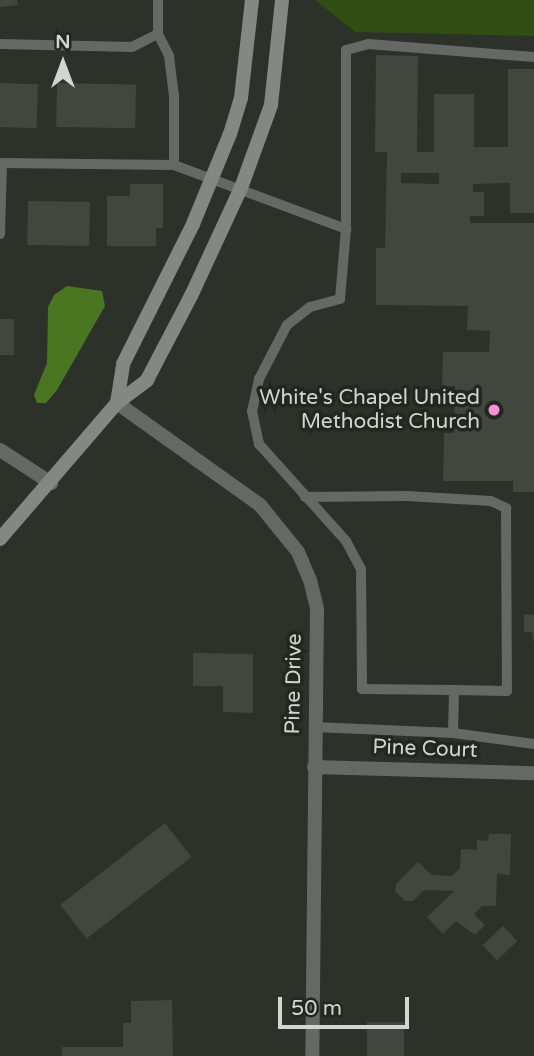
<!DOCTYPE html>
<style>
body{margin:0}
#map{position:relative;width:534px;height:1056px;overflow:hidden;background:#2c3129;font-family:"Varela Round",sans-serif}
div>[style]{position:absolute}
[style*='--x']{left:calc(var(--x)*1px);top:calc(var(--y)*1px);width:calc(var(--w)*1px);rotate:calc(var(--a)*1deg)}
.green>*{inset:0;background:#304d13}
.water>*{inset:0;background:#4a7521}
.building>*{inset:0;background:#41463e;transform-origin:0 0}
.service>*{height:10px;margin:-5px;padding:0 5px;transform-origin:5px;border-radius:5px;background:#666864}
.minor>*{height:14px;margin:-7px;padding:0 7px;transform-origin:7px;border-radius:7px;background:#666864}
.tertiary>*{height:14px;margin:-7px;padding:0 7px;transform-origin:7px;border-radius:7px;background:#666864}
.secondary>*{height:14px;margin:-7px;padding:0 7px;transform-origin:7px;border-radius:7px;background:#848882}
.dots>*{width:19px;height:19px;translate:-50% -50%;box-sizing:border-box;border:4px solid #22271f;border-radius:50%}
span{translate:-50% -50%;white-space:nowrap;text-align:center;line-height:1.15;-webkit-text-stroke:7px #22271f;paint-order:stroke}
.poi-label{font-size:21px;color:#d2d5d0}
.right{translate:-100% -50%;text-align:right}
.street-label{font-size:21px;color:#d2d5d0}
.north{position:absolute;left:28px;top:28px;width:70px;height:70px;-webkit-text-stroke:5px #22271f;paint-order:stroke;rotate:0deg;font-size:19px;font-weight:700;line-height:28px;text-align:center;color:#d2d5d0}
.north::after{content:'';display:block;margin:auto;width:24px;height:32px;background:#d2d5d0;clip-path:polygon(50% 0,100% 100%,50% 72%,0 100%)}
.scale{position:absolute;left:278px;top:997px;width:131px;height:32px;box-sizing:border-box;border:4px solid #d2d5d0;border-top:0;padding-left:9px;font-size:21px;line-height:24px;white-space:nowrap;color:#d2d5d0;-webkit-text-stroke:5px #22271f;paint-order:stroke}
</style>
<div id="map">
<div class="green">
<div style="clip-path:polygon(315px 0,534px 0,534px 36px,355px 32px)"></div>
</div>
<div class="water">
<div style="clip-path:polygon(67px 286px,102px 291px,105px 306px,57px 390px,46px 403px,37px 403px,34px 395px,47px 363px,48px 307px,54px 295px)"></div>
</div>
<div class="building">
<div style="clip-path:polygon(0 0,17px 0,18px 5px,0 7px)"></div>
<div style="clip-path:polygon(evenodd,376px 55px,418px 56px,417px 152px,434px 152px,434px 94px,474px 94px,474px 147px,508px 147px,508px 69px,534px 69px,534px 213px,510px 213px,510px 183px,473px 184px,473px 192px,484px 192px,484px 216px,470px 216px,470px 223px,534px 223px,534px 492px,513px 492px,513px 481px,443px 481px,444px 433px,454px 433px,455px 386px,442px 386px,443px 352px,489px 352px,490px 331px,467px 330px,468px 306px,376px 305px,376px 248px,385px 248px,387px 152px,375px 152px,376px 55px,401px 173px,439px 173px,439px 184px,401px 183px,401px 173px)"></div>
<div style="left:0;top:83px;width:38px;height:44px;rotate:2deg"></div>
<div style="left:57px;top:83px;width:79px;height:44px;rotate:1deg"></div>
<div style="clip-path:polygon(130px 184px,163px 184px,163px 228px,156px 228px,156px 246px,107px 246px,107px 196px,130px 196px)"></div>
<div style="left:28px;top:201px;width:62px;height:44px;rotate:1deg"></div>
<div style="left:0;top:319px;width:14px;height:36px"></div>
<div style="clip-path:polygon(524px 614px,534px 615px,534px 644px,532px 632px,524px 632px)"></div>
<div style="clip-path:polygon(193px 653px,253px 654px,253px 713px,223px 712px,223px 686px,193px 686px)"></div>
<div style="left:165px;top:823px;width:43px;height:133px;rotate:52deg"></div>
<div style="clip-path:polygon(489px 834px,511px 834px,510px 875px,497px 874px,496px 906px,482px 906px,474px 914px,485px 925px,475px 935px,456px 921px,443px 934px,427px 917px,454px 891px,424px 890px,413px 901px,405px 901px,395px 891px,396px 884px,418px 862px,432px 875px,452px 876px,460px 868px,461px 849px,477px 850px,477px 840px,488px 841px)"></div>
<div style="left:503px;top:926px;width:21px;height:28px;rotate:47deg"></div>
<div style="clip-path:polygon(172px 1000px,173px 1056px,62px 1056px,62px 1047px,123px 1047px,123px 1023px,131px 1023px,131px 1001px)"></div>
<div style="left:367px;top:1022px;width:37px;height:34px"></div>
</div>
<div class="service">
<div style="--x:158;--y:0;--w:34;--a:90"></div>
<div style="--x:158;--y:34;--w:25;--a:63"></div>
<div style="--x:169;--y:56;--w:39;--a:83"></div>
<div style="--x:174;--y:95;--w:70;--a:90"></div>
<div style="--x:0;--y:44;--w:132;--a:1.3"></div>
<div style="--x:132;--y:47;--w:29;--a:-27"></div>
<div style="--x:346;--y:229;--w:179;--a:-90"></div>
<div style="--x:346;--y:50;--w:23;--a:-15"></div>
<div style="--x:368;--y:44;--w:167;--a:4.5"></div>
<div style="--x:0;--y:234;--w:71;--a:-88.4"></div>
<div style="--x:2;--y:163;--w:172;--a:0.7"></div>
<div style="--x:174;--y:165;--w:184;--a:20.4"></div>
<div style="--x:346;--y:229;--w:70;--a:94.9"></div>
<div style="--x:340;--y:299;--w:31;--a:165"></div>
<div style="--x:310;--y:307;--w:29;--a:142"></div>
<div style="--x:287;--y:325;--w:61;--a:117.4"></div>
<div style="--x:259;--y:379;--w:33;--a:102"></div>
<div style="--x:252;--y:411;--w:34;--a:78"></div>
<div style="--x:259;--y:444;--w:130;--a:48.1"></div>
<div style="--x:346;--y:541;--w:32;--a:62"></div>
<div style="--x:361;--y:569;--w:120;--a:89.5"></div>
<div style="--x:362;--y:689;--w:92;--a:0.6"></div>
<div style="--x:454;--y:690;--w:43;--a:91.3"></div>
<div style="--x:305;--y:497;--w:102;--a:-0.6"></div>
<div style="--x:407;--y:496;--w:84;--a:3.4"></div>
<div style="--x:491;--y:501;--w:17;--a:25"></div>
<div style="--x:506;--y:508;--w:183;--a:89.7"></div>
<div style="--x:507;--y:691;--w:53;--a:-178.9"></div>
<div style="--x:315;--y:727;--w:138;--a:2.5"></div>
<div style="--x:453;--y:733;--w:82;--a:7.7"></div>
</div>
<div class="minor">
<div style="--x:0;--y:450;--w:61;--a:32.9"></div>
<div style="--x:314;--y:767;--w:220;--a:1.6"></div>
</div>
<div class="tertiary">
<div style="--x:117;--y:403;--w:176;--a:35.5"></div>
<div style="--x:260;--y:505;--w:60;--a:51"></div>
<div style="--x:298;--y:552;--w:30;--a:67"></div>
<div style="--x:310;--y:580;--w:30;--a:76"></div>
<div style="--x:317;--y:609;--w:447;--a:90.6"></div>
</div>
<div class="secondary">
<div style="--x:117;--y:403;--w:39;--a:-81"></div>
<div style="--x:123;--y:364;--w:157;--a:-63.4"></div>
<div style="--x:193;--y:224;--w:97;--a:-67.7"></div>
<div style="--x:230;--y:134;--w:38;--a:-73"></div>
<div style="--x:241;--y:98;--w:99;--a:-83.6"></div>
<div style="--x:0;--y:539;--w:179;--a:-49.3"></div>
<div style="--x:117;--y:403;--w:38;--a:-37"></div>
<div style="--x:147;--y:380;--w:95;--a:-62.4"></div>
<div style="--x:191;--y:296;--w:119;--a:-65.2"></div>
<div style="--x:241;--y:188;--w:88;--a:-70.1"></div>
<div style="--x:271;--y:105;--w:106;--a:-84"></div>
</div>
<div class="dots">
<div style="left:494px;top:410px;background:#f690d0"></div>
</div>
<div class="poi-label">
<span class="right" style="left:480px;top:410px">White's Chapel United<br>Methodist Church</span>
</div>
<div class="street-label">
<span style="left:294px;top:684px;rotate:-89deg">Pine Drive</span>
<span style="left:425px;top:749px;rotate:2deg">Pine Court</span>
</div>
<div class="north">N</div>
<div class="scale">50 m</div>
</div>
